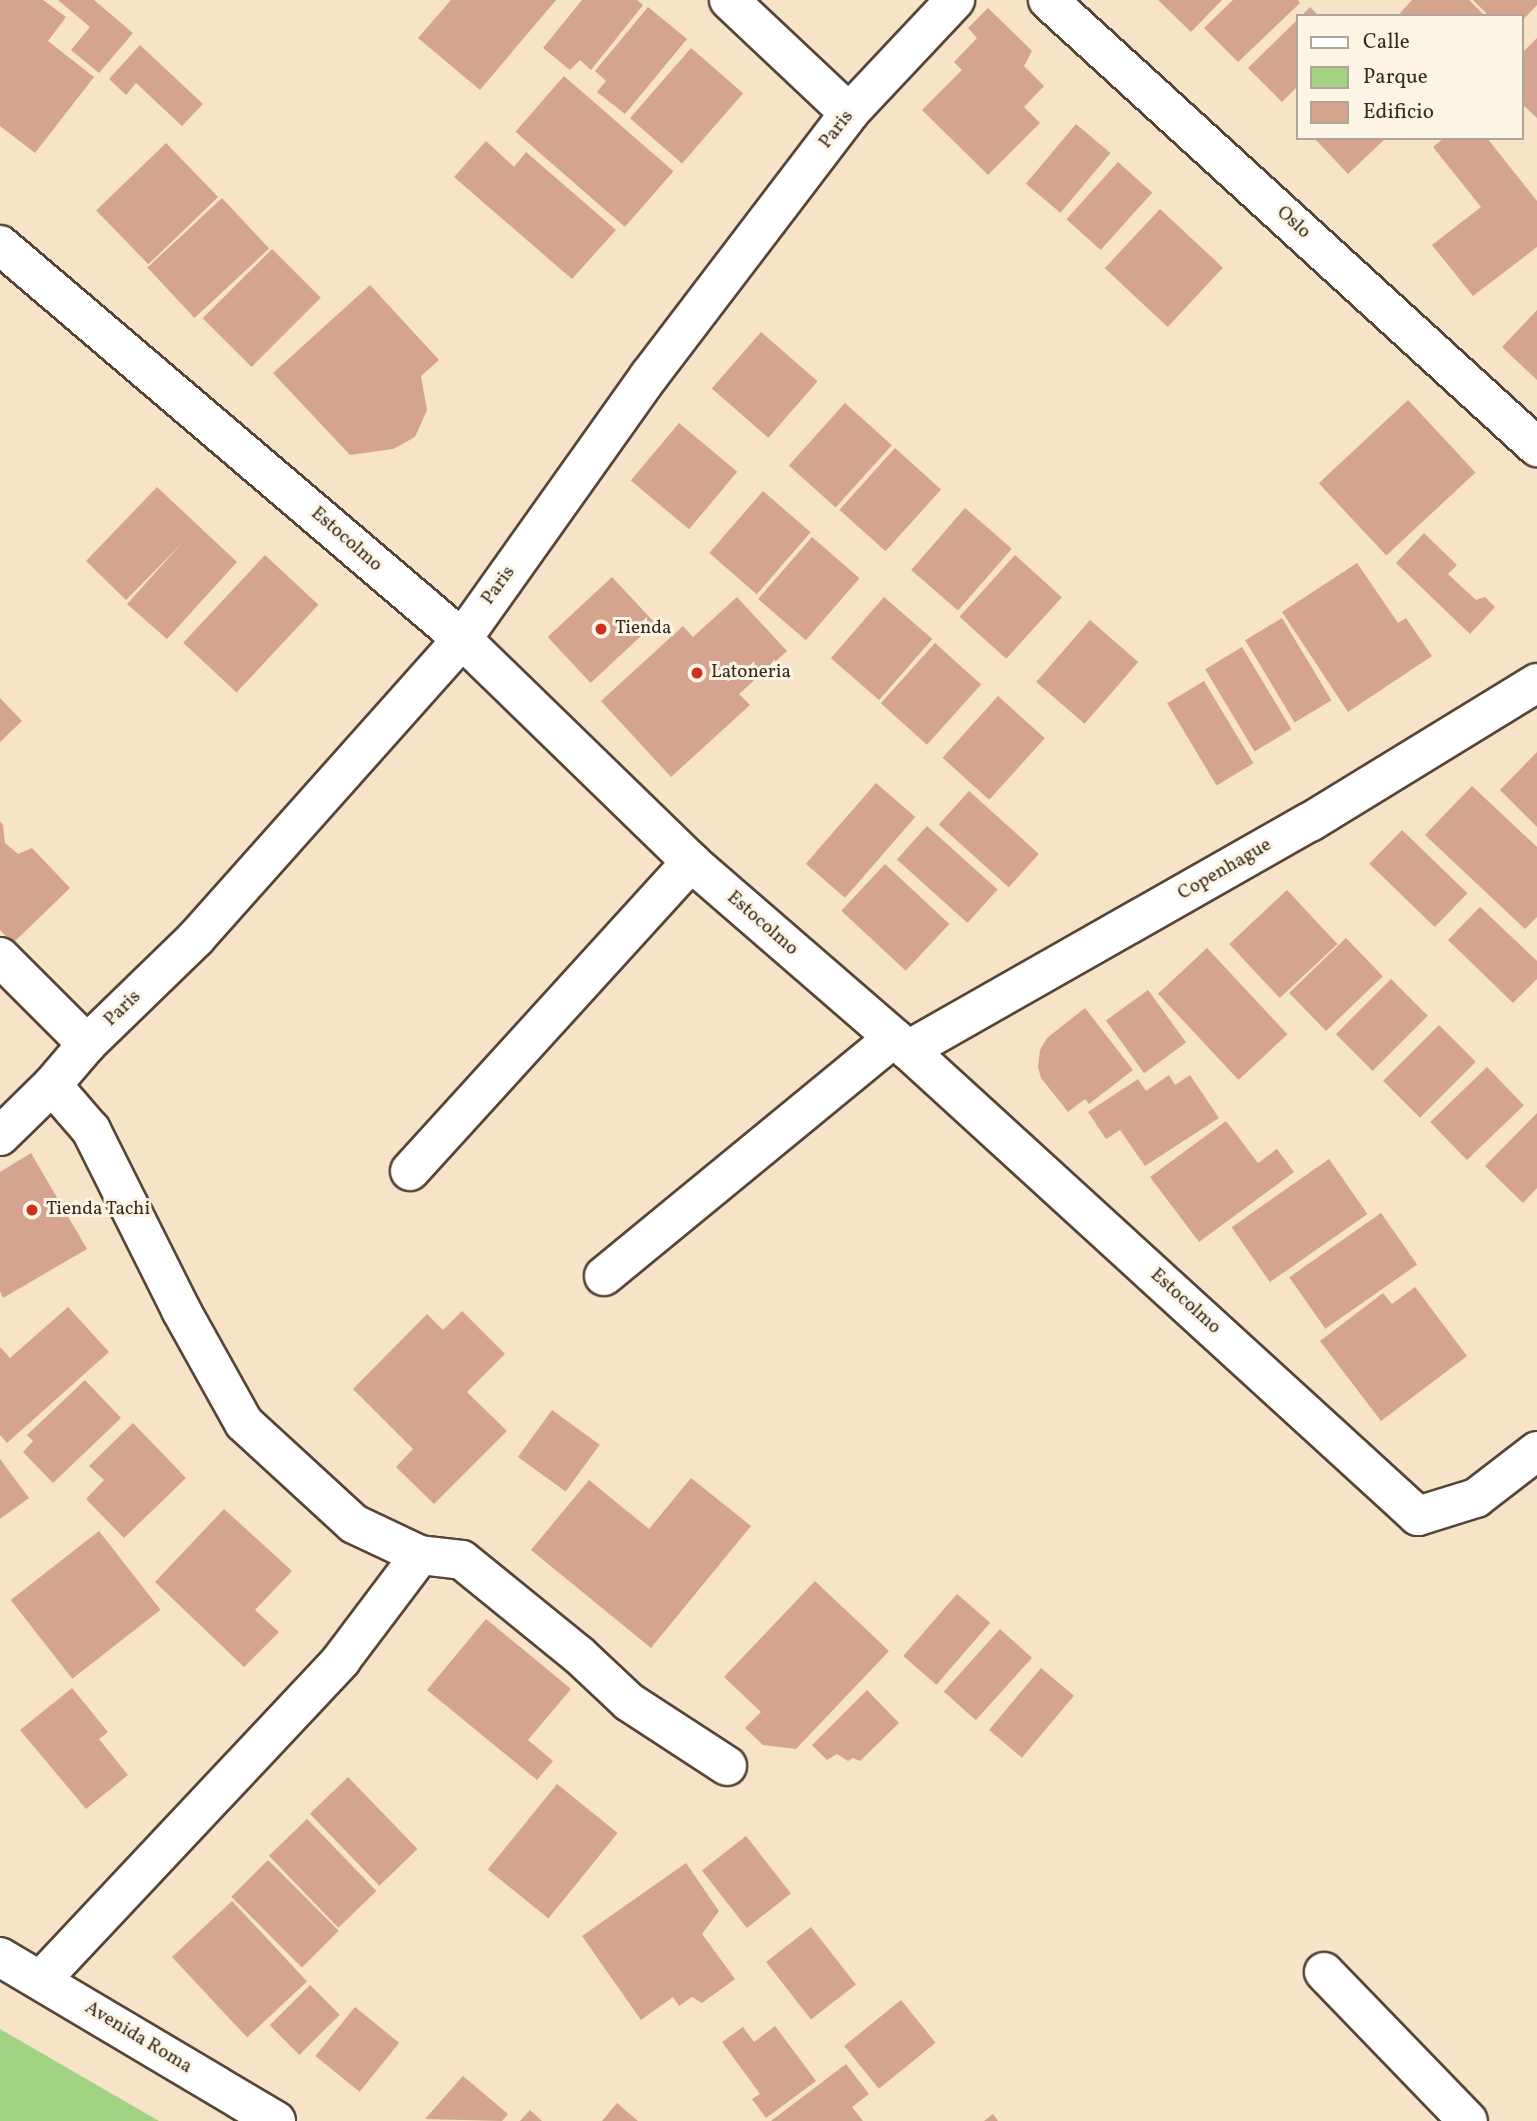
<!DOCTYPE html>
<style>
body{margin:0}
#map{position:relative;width:1537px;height:2121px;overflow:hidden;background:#f6e3c8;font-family:Vollkorn,serif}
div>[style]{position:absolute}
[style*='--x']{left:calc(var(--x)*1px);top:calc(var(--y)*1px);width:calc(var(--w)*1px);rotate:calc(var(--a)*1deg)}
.green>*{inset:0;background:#a2d382}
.building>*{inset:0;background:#d5a48f;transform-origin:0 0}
.roads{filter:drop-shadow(2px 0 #574638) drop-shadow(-2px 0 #574638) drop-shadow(0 2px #574638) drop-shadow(0 -2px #574638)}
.minor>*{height:38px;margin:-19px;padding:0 19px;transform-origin:19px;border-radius:19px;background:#fff}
.dots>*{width:19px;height:19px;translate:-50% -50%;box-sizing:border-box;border:4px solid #fcf5e5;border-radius:50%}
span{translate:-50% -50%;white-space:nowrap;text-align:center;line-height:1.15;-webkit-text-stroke:6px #fcf5e5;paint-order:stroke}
.street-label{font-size:19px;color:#3b2a1e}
.poi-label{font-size:19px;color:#3b2a1e}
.left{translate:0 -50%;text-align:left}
.legend{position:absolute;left:1296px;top:14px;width:228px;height:126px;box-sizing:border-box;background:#fcf5e5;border:2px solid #afa495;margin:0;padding:9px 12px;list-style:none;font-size:21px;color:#3b2a1e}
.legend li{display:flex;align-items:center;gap:14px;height:35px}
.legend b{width:35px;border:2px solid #afa495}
</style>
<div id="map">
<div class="green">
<div style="clip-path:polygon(0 2029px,159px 2121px,0 2121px)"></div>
</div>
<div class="building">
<div style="clip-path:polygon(0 0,43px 0,66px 17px,48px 41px,94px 77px,35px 153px,0 126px)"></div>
<div style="clip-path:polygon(58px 0,94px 0,133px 33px,99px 73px,71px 50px,90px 27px)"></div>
<div style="clip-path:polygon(451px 0,556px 0,480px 90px,418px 38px)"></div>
<div style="clip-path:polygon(582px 0,637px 0,643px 5px,591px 70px,580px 60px,570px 70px,543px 48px)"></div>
<div style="clip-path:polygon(1158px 0,1222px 0,1191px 32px)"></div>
<div style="clip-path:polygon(1233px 0,1298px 0,1300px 3px,1238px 62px,1204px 28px)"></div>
<div style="clip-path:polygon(1412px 0,1469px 0,1485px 16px,1403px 16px,1400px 13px)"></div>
<div style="clip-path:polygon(1473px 0,1537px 0,1537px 5px,1521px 22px,1521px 16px,1489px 16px)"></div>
<div style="clip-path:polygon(648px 7px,687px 39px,625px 114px,597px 92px,606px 81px,595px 71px)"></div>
<div style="clip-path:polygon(1310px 7px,1319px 16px,1301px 16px)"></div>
<div style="clip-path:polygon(988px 8px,1032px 51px,1024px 66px,1044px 86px,1024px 107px,1040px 123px,988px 175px,922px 110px,962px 70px,954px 62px,977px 38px,968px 28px)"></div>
<div style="clip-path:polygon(1297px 20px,1297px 87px,1282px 102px,1248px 68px)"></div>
<div style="clip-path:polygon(1537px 38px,1537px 118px,1521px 103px,1521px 54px)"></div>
<div style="clip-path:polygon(140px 45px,203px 104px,182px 126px,136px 83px,126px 95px,109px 79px)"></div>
<div style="left:691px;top:48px;width:69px;height:93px;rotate:41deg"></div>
<div style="left:564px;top:76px;width:145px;height:74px;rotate:41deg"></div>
<div style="left:1076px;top:124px;width:45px;height:78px;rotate:40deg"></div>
<div style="clip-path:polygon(1314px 138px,1386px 138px,1348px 174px)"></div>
<div style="clip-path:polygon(1444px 138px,1487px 138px,1537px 201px,1537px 247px,1473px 296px,1432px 245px,1481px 207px,1433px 147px)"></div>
<div style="clip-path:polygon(486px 141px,514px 167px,526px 152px,616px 230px,572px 279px,454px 177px)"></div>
<div style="left:166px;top:143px;width:75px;height:97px;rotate:46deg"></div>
<div style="left:1118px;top:162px;width:46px;height:77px;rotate:42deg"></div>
<div style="left:222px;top:198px;width:69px;height:102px;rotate:47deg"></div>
<div style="left:1160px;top:209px;width:86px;height:81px;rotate:43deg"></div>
<div style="left:272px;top:249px;width:69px;height:98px;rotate:45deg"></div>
<div style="clip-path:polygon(370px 285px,439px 360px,421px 376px,427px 410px,415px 437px,393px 449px,350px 455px,273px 373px)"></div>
<div style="clip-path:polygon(1537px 310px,1537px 380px,1502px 347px)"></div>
<div style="left:761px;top:332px;width:75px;height:75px;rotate:41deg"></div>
<div style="left:1408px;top:400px;width:99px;height:122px;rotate:47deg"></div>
<div style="left:845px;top:403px;width:63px;height:84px;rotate:42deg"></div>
<div style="left:679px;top:423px;width:76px;height:75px;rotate:40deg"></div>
<div style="left:895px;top:448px;width:62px;height:83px;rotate:42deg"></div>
<div style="clip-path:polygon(157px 487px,237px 562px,167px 639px,127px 604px,183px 542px,126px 600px,86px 561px)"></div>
<div style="left:763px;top:491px;width:63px;height:82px;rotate:41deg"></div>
<div style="left:965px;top:508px;width:62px;height:82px;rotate:41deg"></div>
<div style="clip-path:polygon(1424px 533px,1457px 565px,1448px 574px,1476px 600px,1485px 597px,1495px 607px,1470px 634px,1396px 563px)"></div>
<div style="left:812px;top:537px;width:63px;height:82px;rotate:41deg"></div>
<div style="left:265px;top:555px;width:73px;height:120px;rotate:43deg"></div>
<div style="left:1015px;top:555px;width:63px;height:83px;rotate:42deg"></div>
<div style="clip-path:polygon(1357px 563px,1398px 623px,1406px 618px,1432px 656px,1348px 712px,1282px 612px)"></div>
<div style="left:612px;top:577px;width:63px;height:88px;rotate:47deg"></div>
<div style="clip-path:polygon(737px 597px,787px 651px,739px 694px,750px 705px,671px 777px,601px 701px,683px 626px,693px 637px)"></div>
<div style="left:884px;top:597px;width:64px;height:81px;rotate:41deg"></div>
<div style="left:1282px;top:618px;width:96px;height:43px;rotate:59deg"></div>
<div style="left:1090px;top:620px;width:64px;height:82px;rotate:41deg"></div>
<div style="left:935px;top:643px;width:62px;height:81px;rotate:42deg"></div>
<div style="left:1242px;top:647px;width:96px;height:43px;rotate:59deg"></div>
<div style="left:1204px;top:681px;width:96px;height:43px;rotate:59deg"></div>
<div style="left:998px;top:696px;width:63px;height:83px;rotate:42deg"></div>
<div style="clip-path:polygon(0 698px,22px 721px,0 742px)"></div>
<div style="clip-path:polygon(1537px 752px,1537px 827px,1500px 790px)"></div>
<div style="left:876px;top:783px;width:52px;height:107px;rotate:41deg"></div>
<div style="clip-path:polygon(1472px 786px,1537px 847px,1537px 917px,1525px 929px,1425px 835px)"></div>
<div style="left:969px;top:791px;width:94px;height:45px;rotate:42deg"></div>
<div style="clip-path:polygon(0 821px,3px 825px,5px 843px,18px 854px,32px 848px,70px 888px,13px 943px,0 930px)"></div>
<div style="left:927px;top:826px;width:95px;height:45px;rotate:42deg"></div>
<div style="left:1402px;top:830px;width:91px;height:47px;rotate:44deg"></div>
<div style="left:885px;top:864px;width:88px;height:64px;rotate:43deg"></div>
<div style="left:1287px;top:890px;width:74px;height:79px;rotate:47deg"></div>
<div style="clip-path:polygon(1480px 907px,1537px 961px,1537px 979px,1513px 1003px,1448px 940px)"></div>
<div style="left:1346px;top:938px;width:53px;height:79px;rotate:46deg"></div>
<div style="left:1207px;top:948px;width:118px;height:67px;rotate:47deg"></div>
<div style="left:1391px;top:979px;width:52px;height:78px;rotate:45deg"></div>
<div style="left:1148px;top:990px;width:65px;height:52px;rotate:54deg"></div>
<div style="clip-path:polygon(1085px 1008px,1133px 1070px,1089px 1104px,1085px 1099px,1068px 1112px,1041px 1078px,1038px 1067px,1040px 1050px,1047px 1038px)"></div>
<div style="left:1439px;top:1025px;width:52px;height:79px;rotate:45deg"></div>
<div style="left:1487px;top:1067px;width:53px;height:79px;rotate:46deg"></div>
<div style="clip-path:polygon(1169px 1075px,1175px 1085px,1190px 1075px,1219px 1118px,1145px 1166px,1120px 1130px,1106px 1139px,1088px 1112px,1138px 1079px,1146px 1091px)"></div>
<div style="clip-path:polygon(1537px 1113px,1537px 1188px,1523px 1203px,1485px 1166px)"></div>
<div style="clip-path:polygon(1226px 1121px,1258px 1163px,1277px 1149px,1294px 1172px,1199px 1242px,1150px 1177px)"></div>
<div style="clip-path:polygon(31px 1153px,87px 1249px,3px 1298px,0 1291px,0 1172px)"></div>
<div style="left:1329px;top:1159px;width:67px;height:119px;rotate:55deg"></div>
<div style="left:1381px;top:1213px;width:63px;height:112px;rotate:55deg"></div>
<div style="clip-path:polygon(1415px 1287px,1467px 1356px,1381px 1421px,1320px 1341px,1383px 1293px,1392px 1304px)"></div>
<div style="clip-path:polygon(68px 1307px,109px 1352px,7px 1443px,0 1435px,0 1347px,10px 1358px)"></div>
<div style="clip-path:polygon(462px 1311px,505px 1354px,467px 1392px,507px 1431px,434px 1504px,396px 1467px,413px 1449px,353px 1389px,427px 1314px,443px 1330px)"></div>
<div style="clip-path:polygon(85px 1380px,121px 1418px,53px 1483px,23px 1452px,33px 1441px,27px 1435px)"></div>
<div style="left:552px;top:1410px;width:59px;height:58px;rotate:36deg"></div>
<div style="clip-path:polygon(133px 1423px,186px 1478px,124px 1538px,86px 1499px,104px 1480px,89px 1466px)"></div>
<div style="clip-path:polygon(0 1459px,29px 1498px,0 1519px)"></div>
<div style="clip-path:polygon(691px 1478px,751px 1526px,651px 1648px,531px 1550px,589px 1480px,649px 1529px)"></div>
<div style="clip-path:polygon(224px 1509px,292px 1571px,255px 1610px,279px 1632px,244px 1667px,155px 1582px)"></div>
<div style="left:99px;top:1531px;width:100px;height:112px;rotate:52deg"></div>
<div style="clip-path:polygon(815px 1581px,889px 1651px,796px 1749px,763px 1745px,745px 1728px,761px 1712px,724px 1677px)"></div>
<div style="left:957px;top:1594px;width:44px;height:82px;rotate:41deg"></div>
<div style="clip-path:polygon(486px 1619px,571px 1689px,528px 1740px,553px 1761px,537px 1780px,427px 1690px)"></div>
<div style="left:1000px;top:1629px;width:43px;height:84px;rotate:42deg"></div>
<div style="left:1041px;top:1668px;width:43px;height:81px;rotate:40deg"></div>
<div style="clip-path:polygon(72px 1688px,108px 1732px,99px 1739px,128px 1775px,86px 1809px,20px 1730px)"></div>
<div style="clip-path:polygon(867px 1690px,899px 1723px,860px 1761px,853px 1758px,848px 1761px,837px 1754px,827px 1760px,812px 1745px)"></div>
<div style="left:348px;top:1777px;width:100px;height:53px;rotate:46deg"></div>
<div style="left:557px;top:1784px;width:78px;height:110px;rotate:39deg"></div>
<div style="left:307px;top:1819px;width:100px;height:53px;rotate:46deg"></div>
<div style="left:746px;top:1836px;width:73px;height:56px;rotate:52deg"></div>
<div style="left:268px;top:1860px;width:100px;height:52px;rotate:45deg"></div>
<div style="clip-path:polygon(686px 1863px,719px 1911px,702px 1934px,735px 1979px,702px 2003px,692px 1997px,679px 2006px,673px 1997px,641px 2020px,582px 1936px)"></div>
<div style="left:232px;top:1901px;width:110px;height:82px;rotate:47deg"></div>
<div style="left:811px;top:1927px;width:73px;height:57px;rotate:52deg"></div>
<div style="left:310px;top:1985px;width:42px;height:57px;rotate:45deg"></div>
<div style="left:901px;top:2000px;width:55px;height:73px;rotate:51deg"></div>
<div style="left:355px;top:2007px;width:57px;height:63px;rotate:39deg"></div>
<div style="clip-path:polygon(775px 2026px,816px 2081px,766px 2118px,752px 2099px,760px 2094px,722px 2042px,743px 2027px,754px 2042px)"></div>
<div style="clip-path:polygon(846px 2064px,869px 2094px,852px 2107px,863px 2121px,771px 2121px)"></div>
<div style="clip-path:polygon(463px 2076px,508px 2114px,502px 2121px,425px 2119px)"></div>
<div style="clip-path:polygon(617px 2103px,638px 2121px,602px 2121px)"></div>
<div style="clip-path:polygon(530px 2110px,542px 2121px,520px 2121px)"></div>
<div style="clip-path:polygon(993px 2114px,998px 2121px,984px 2121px)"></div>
</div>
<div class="roads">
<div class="minor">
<div style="--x:729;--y:0;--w:165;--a:43.3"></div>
<div style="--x:1048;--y:0;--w:663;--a:42.43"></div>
<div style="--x:0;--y:245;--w:607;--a:40.46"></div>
<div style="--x:462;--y:639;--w:320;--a:44.2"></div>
<div style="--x:691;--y:862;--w:287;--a:40.9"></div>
<div style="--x:908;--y:1050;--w:691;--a:42.42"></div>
<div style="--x:1418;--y:1516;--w:61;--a:-17.2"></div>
<div style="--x:1476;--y:1498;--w:77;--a:-37.6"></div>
<div style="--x:0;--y:957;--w:123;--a:45"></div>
<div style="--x:908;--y:1050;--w:462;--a:-29.6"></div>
<div style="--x:1310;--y:822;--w:266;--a:-31.5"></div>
<div style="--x:52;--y:1085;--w:60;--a:49.1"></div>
<div style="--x:91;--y:1130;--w:201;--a:63.4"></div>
<div style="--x:181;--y:1310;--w:129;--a:60.9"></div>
<div style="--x:244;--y:1423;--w:149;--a:42.6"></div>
<div style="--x:354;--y:1524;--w:73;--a:25.2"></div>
<div style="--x:420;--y:1555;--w:42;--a:6.8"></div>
<div style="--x:462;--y:1560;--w:151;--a:39.1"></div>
<div style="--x:579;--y:1655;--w:69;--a:43.2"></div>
<div style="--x:629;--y:1702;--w:117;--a:33.1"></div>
<div style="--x:0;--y:1136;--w:73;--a:-44.4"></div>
<div style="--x:52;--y:1085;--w:54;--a:-49.5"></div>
<div style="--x:87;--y:1044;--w:152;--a:-44.2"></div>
<div style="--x:196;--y:938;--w:400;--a:-48.3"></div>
<div style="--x:462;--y:639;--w:323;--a:-54.6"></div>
<div style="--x:649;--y:376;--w:330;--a:-52.7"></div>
<div style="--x:849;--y:113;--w:155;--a:-46.8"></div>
<div style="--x:410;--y:1171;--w:418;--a:-47.7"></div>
<div style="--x:604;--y:1276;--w:375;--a:-39.4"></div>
<div style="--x:0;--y:1957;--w:321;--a:30.7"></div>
<div style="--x:1324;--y:1972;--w:207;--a:46"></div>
<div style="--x:41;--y:1980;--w:439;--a:-46.8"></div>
<div style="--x:341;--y:1660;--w:131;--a:-53"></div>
</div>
</div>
<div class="dots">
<div style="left:601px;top:629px;background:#c8321e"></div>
<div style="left:697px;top:673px;background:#c8321e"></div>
<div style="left:32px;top:1210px;background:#c8321e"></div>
</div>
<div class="street-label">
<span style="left:837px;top:130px;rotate:-52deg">Paris</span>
<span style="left:1293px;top:223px;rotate:42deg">Oslo</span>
<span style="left:346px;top:540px;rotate:41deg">Estocolmo</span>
<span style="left:499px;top:586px;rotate:-54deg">Paris</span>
<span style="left:1225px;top:870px;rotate:-30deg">Copenhague</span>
<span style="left:762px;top:924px;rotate:41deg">Estocolmo</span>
<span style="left:123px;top:1009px;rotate:-44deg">Paris</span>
<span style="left:1185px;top:1302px;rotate:42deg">Estocolmo</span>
<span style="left:138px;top:2038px;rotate:31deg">Avenida Roma</span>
</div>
<div class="poi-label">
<span class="left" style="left:615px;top:629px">Tienda</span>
<span class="left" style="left:711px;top:673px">Latoneria</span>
<span class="left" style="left:46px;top:1210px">Tienda Tachi</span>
</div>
<ul class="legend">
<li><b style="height:9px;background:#fff"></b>Calle</li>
<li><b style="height:19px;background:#a2d382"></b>Parque</li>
<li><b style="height:19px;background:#d5a48f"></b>Edificio</li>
</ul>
</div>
